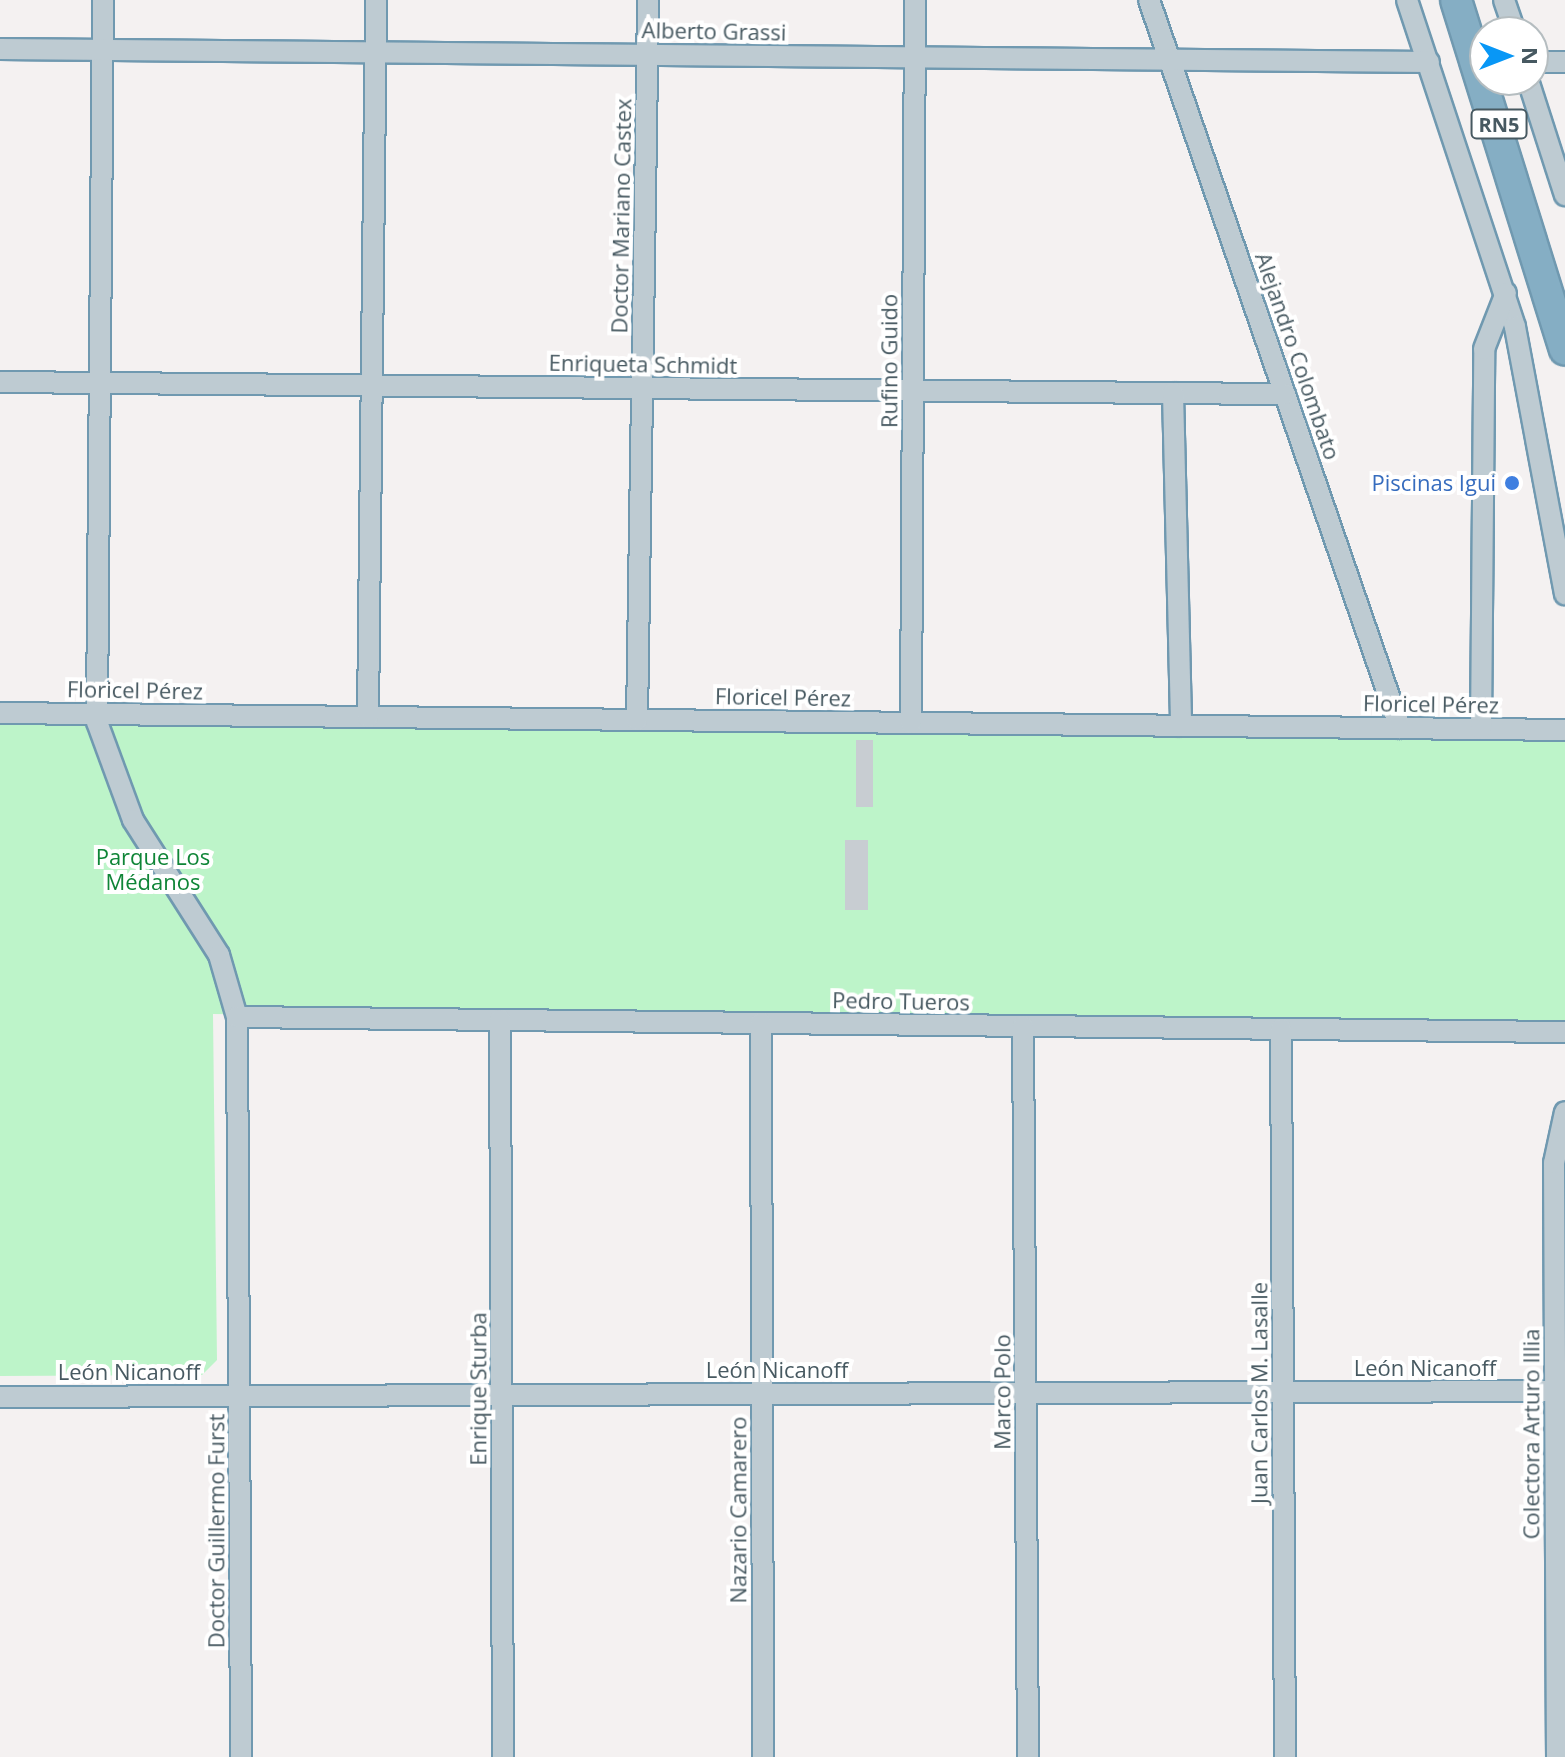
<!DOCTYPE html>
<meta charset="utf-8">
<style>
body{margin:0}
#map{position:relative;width:1565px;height:1757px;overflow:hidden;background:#f4f1f1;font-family:"Open Sans",sans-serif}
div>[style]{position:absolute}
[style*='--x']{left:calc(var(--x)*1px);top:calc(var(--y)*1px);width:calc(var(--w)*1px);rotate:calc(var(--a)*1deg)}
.green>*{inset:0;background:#bdf4c9}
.building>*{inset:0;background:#c8cdd2;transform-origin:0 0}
.roads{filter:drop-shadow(2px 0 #7099b0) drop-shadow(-2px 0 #7099b0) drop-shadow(0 2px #7099b0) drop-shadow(0 -2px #7099b0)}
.minor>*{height:20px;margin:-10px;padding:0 10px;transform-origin:10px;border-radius:10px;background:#becbd2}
.highway>*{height:30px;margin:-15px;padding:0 15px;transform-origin:15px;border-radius:15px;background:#85aec4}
.dots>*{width:22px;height:22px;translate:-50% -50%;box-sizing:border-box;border:4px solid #fff;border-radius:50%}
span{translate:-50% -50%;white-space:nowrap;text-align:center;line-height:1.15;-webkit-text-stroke:8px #fff;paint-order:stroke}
.shield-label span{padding:2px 6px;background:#fff;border:2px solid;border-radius:6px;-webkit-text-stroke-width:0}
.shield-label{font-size:20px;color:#475961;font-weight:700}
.street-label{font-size:22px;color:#475961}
.shop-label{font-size:22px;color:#366cbe}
.right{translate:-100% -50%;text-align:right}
.park-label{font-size:22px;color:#0f8537}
.north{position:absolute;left:1469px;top:16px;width:80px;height:80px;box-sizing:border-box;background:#fff;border:2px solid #b5bdc0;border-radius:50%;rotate:90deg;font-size:22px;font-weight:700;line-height:32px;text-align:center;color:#475961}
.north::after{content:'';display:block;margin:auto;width:28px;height:36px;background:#0897f6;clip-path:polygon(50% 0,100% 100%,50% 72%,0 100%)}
</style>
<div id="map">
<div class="green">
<div style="clip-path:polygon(0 723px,1565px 740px,1565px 1026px,213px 1014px,217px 1360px,202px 1375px,0 1376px)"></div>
</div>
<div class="building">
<div style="left:856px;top:740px;width:17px;height:67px"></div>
<div style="left:845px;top:840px;width:23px;height:70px"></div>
</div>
<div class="roads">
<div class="minor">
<div style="--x:103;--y:0;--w:722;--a:90.48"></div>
<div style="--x:97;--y:722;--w:104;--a:69.8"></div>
<div style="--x:133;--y:820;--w:160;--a:57.5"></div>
<div style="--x:219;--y:955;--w:65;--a:73.8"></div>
<div style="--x:237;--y:1017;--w:740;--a:89.69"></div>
<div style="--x:1149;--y:0;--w:770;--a:70.98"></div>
<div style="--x:1407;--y:0;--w:344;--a:71.7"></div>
<div style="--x:1515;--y:327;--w:272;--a:79.4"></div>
<div style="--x:1504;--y:0;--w:34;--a:71"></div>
<div style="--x:0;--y:49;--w:1429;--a:0.52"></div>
<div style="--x:1533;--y:62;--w:32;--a:0"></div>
<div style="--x:1528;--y:80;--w:121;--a:72.2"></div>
<div style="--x:0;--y:382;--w:1285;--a:0.54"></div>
<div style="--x:1173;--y:393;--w:333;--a:88.6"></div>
<div style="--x:0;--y:713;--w:1565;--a:0.62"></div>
<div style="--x:368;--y:717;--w:717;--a:-89.36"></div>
<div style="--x:637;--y:720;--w:720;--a:-89.12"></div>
<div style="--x:911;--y:723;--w:723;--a:-89.68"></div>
<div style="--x:1481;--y:729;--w:380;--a:-89.5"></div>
<div style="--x:1484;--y:349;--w:60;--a:-68.6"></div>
<div style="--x:237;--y:1017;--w:1328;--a:0.65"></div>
<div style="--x:500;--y:1020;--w:737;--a:89.77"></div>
<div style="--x:761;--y:1023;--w:734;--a:89.84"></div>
<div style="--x:1023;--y:1026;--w:731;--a:89.61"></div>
<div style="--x:1281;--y:1029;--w:728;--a:89.69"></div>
<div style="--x:0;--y:1397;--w:1555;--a:-0.22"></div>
<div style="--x:1557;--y:1757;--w:594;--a:-90.29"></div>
<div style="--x:1554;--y:1163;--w:52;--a:-77.8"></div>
</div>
<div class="highway">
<div style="--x:1456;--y:0;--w:366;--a:72.7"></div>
</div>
</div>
<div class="dots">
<div style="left:1512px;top:483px;background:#3f7fe0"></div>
</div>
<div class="shield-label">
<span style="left:1499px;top:124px">RN5</span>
</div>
<div class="street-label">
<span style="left:714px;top:31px;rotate:1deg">Alberto Grassi</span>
<span style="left:621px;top:216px;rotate:-89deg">Doctor Mariano Castex</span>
<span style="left:1298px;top:356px;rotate:71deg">Alejandro Colombato</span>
<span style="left:889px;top:361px;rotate:-90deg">Rufino Guido</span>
<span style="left:643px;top:364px;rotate:1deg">Enriqueta Schmidt</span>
<span style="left:135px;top:690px;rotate:1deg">Floricel Pérez</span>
<span style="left:783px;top:697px;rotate:1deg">Floricel Pérez</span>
<span style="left:1431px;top:704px;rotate:1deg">Floricel Pérez</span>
<span style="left:901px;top:1001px;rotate:1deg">Pedro Tueros</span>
<span style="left:1425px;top:1368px">León Nicanoff</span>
<span style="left:777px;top:1370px">León Nicanoff</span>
<span style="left:129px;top:1372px">León Nicanoff</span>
<span style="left:478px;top:1389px;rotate:-90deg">Enrique Sturba</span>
<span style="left:1002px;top:1392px;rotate:-90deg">Marco Polo</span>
<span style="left:1259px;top:1393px;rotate:-90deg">Juan Carlos M. Lasalle</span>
<span style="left:1531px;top:1434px;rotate:-90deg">Colectora Arturo Illia</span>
<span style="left:738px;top:1510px;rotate:-90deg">Nazario Camarero</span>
<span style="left:216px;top:1531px;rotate:-90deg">Doctor Guillermo Furst</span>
</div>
<div class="shop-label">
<span class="right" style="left:1496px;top:483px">Piscinas Igui</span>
</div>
<div class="park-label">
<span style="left:153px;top:869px">Parque Los<br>Médanos</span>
</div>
<div class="north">N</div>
</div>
